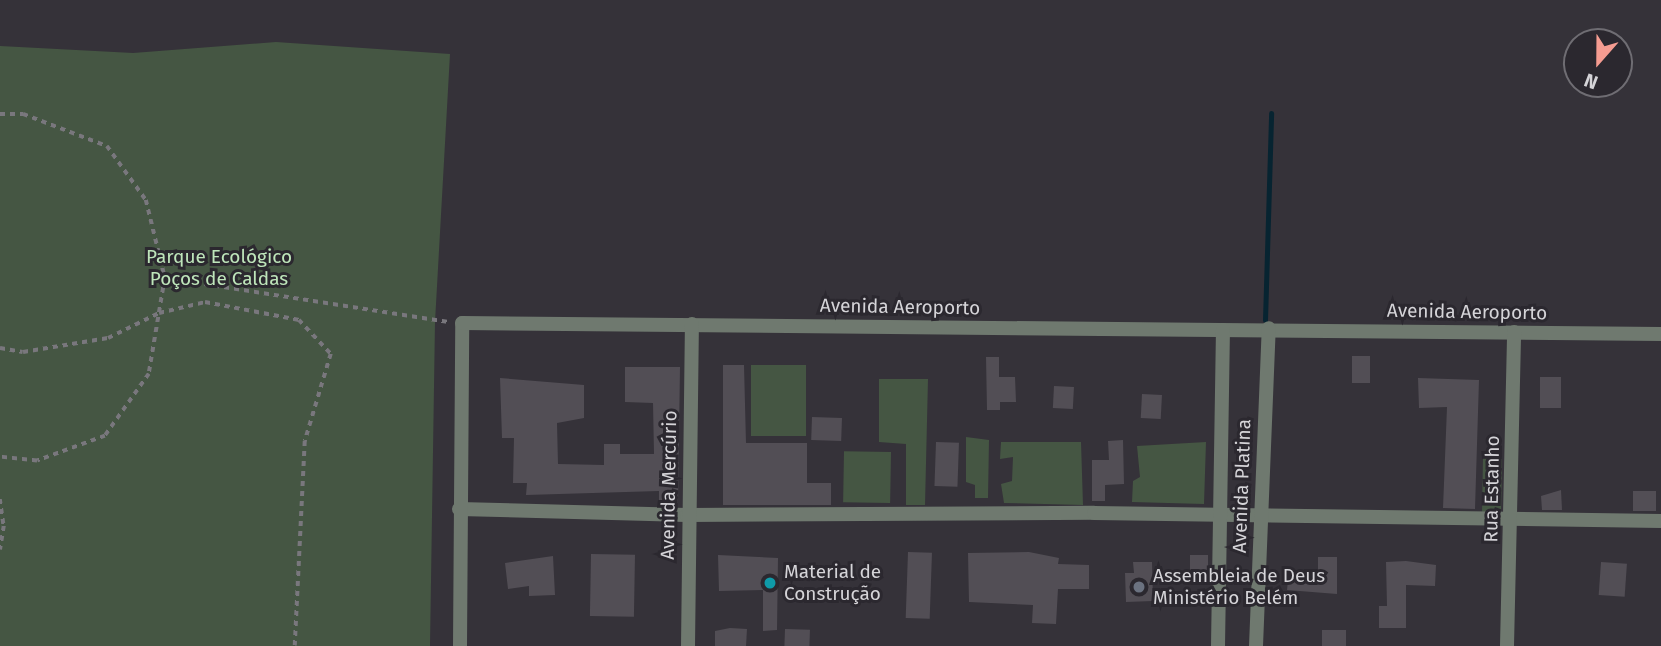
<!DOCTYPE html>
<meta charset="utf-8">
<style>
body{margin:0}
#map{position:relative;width:1661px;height:646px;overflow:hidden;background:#353239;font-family:"Fira Sans",sans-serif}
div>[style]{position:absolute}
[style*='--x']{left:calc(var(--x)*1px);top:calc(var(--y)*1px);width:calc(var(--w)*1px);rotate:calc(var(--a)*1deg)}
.green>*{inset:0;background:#455643;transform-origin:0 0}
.stream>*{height:5px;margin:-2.5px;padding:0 2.5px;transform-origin:2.5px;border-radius:2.5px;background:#072431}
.building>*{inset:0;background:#524e55;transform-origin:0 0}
.path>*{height:3.5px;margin-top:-1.75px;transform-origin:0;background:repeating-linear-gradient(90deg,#79777d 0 5px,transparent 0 10px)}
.minor>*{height:14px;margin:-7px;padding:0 7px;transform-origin:7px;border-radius:7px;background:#6f796f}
.tertiary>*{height:14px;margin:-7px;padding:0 7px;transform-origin:7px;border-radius:7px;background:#6f796f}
.dots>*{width:19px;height:19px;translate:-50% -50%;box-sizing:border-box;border:4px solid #2b282f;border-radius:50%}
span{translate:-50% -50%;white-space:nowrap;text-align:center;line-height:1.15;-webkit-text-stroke:6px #2b282f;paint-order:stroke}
.park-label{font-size:19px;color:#bee5ba}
.street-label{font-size:19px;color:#d5d4d8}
.poi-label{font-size:19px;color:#d5d4d8}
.left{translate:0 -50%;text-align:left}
.north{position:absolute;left:1563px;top:28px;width:70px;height:70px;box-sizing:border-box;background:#2b282f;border:2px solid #6f6d73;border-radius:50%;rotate:201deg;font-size:19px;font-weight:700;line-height:28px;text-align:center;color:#d5d4d8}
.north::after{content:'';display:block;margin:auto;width:24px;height:32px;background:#f59c91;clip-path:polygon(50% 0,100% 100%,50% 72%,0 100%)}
</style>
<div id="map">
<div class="green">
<div style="clip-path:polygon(276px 42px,450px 54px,435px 322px,430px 646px,0 646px,0 46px,133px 53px)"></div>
<div style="left:751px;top:365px;width:55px;height:71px"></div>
<div style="clip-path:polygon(879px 379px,928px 379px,925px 505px,906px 505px,906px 444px,879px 442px)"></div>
<div style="clip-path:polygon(966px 437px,989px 440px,988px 498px,975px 498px,975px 485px,966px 482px)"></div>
<div style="clip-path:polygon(1001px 442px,1081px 442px,1083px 505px,1004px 503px,1001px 484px,1012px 481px,1013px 457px,1000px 459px)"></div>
<div style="clip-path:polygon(1206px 442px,1204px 504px,1132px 502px,1133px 481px,1140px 477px,1137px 446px)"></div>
<div style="left:891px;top:452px;width:51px;height:47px;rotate:91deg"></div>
<div style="left:1502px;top:457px;width:55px;height:19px;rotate:91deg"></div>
</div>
<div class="stream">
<div style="--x:1265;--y:320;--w:207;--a:-88.3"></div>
</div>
<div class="building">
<div style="left:1352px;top:356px;width:18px;height:27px"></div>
<div style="clip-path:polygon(986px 357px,999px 357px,999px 377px,1015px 377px,1016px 402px,1000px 402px,1000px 410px,987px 410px)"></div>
<div style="clip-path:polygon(723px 365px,744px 365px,746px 443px,807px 443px,807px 483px,831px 483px,831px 505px,723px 505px)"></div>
<div style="clip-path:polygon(625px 367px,680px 367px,678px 503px,659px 502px,659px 491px,526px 495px,527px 483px,513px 483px,514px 438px,502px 438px,500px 378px,584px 385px,584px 418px,557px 423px,558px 464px,604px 465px,604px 444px,620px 444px,620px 454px,654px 454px,653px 403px,625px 402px)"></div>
<div style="left:1540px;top:377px;width:21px;height:31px"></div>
<div style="clip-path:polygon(1418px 378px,1479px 380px,1475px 509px,1443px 508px,1447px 407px,1419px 408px)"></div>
<div style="left:1054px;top:386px;width:20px;height:22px;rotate:3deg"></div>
<div style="left:1142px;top:394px;width:20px;height:24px;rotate:3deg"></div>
<div style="left:812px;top:417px;width:30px;height:23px;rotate:2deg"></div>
<div style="clip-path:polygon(1123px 440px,1124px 484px,1105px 485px,1105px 501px,1092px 501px,1092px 460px,1109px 460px,1108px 441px)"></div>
<div style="left:936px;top:442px;width:23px;height:44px;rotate:2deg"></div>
<div style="clip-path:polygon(1561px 490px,1562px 510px,1542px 510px,1541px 496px)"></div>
<div style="left:1656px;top:491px;width:20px;height:23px;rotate:90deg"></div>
<div style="left:908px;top:552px;width:24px;height:66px;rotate:2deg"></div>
<div style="clip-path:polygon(1029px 552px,1059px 558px,1058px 564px,1089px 565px,1089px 589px,1058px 589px,1056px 624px,1032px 623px,1033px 605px,969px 602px,968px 553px)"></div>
<div style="left:591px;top:554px;width:44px;height:62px;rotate:1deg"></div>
<div style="clip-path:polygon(718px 555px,778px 558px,777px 630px,763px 631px,763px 590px,719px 591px)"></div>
<div style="left:1190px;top:555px;width:18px;height:27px"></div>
<div style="clip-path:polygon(553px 556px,555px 595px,529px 596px,529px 586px,508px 589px,505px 563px)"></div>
<div style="clip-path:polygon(1318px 557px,1337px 557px,1337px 594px,1287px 590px,1289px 571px,1318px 573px)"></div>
<div style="clip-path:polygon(1406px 561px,1436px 565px,1435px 586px,1406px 585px,1406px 628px,1379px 628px,1379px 606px,1387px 606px,1386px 562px)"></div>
<div style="clip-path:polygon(1133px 562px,1152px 562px,1153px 601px,1126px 602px,1125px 573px,1134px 573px)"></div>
<div style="left:1601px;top:562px;width:26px;height:33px;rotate:4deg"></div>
<div style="clip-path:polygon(730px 628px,747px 629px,746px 646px,715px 646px,715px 631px)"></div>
<div style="left:785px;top:629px;width:25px;height:17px;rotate:2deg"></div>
<div style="left:1322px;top:630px;width:24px;height:16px"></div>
</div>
<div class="path">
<div style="--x:0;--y:114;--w:23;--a:0"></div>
<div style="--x:23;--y:114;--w:90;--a:20.9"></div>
<div style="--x:107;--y:146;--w:67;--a:54.2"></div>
<div style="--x:146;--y:200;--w:80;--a:76.3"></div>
<div style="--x:165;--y:278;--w:97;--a:99.5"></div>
<div style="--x:149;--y:374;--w:76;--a:125.4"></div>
<div style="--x:105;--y:436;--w:72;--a:159.8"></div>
<div style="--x:37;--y:461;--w:37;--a:-174"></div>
<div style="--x:165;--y:278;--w:287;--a:8.8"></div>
<div style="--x:0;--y:348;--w:23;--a:10"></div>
<div style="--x:23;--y:352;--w:86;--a:-9.4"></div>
<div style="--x:108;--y:338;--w:57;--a:-26.1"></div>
<div style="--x:159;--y:313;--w:47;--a:-13.4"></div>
<div style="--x:205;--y:302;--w:96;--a:10.8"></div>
<div style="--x:299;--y:320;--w:47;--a:46.7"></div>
<div style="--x:331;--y:354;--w:91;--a:106.6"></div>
<div style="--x:305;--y:441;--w:205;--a:92.8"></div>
<div style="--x:0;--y:499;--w:27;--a:82"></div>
<div style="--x:4;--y:526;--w:24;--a:99"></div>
</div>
<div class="minor">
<div style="--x:459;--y:509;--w:228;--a:1.5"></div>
<div style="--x:687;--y:515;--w:407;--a:-0.3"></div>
<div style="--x:1094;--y:513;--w:567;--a:0.81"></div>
<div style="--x:460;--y:646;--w:323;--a:-89.6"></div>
<div style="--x:462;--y:323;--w:1199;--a:0.53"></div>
<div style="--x:1218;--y:646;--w:316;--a:-89.1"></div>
<div style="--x:1256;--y:646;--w:318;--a:-87.7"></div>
<div style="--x:1507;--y:646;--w:314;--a:-88.7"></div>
</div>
<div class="tertiary">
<div style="--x:688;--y:646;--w:322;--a:-89.3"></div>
</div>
<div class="dots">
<div style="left:770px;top:583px;background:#0f9aa8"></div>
<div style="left:1139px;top:587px;background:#6b7280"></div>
</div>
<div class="park-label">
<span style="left:219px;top:268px">Parque Ecológico<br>Poços de Caldas</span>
</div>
<div class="street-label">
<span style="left:900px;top:307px;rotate:1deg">Avenida Aeroporto</span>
<span style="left:1467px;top:312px;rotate:1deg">Avenida Aeroporto</span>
<span style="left:669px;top:485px;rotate:-89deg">Avenida Mercúrio</span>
<span style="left:1242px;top:486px;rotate:-88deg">Avenida Platina</span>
<span style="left:1492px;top:489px;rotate:-89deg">Rua Estanho</span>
</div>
<div class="poi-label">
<span class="left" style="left:784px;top:583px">Material de<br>Construção</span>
<span class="left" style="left:1153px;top:587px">Assembleia de Deus<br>Ministério Belém</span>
</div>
<div class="north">N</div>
</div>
